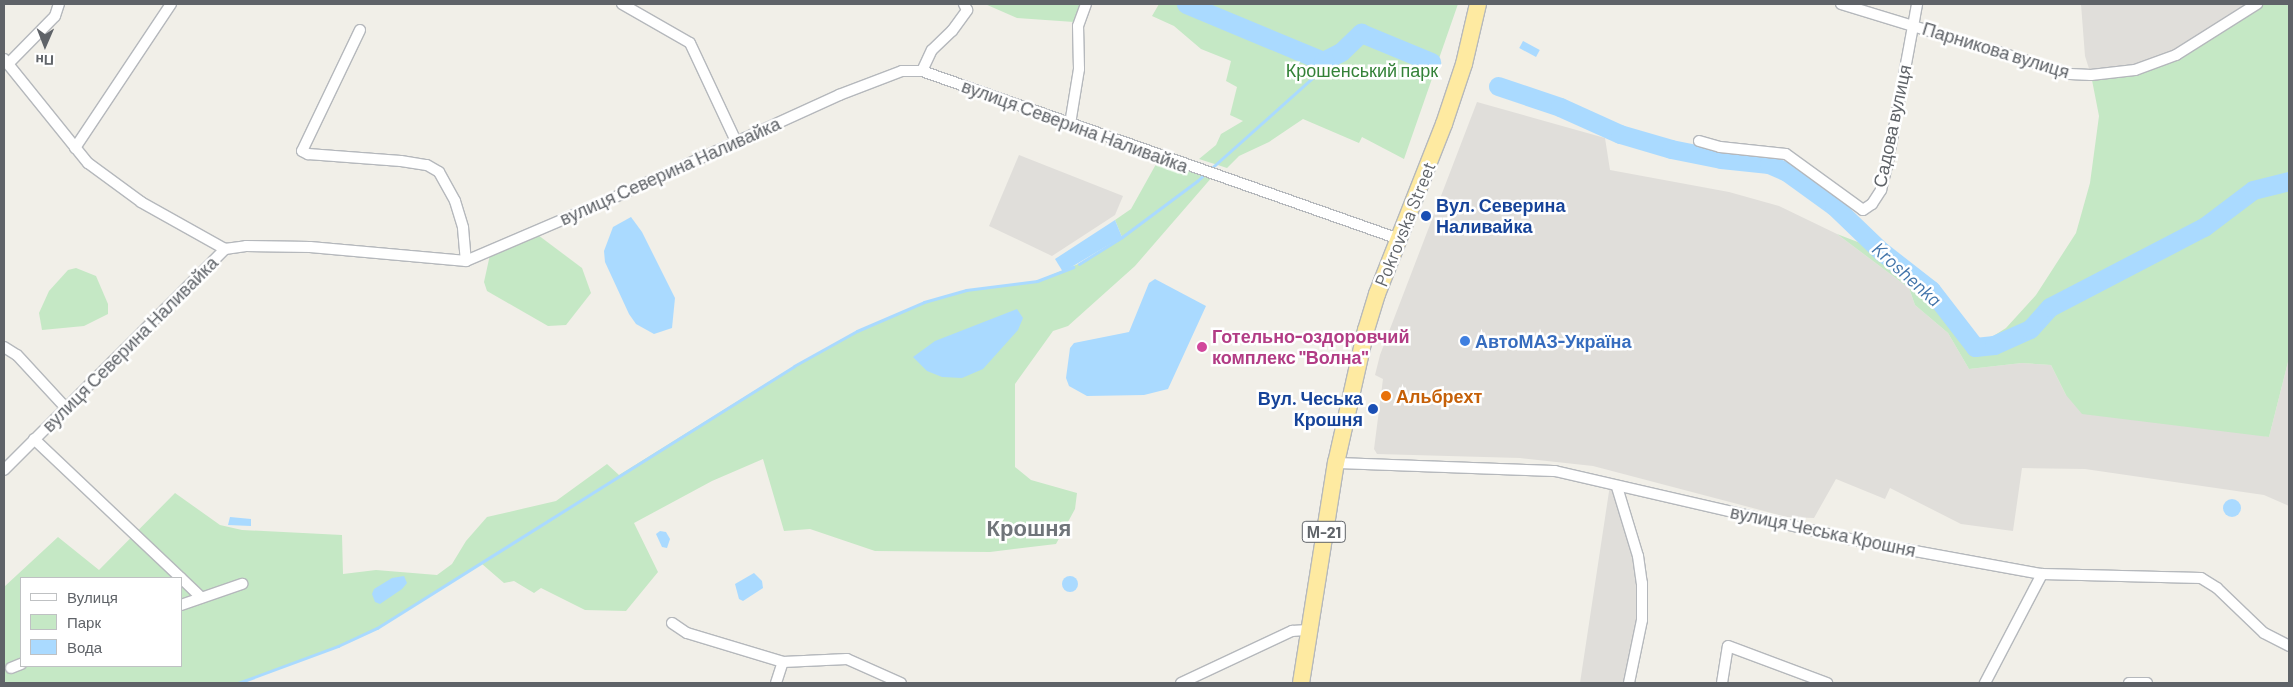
<!DOCTYPE html>
<meta charset="utf-8">
<style>
body{margin:0}
#map{position:relative;width:2293px;height:687px;overflow:hidden;background:#f1efe8;font-family:Barlow,sans-serif}
div>[style]{position:absolute}
[style*='--x']{left:calc(var(--x)*1px);top:calc(var(--y)*1px);width:calc(var(--w)*1px);rotate:calc(var(--a)*1deg)}
.industrial>*{inset:0;background:#e0deda}
.green>*{inset:0;background:#c5e8c5}
.water>*{inset:0;background:#aadaff;transform-origin:0 0}
.round{border-radius:50%}
.stream>*{height:3px;margin:-1.5px;padding:0 1.5px;transform-origin:1.5px;border-radius:1.5px;background:#aadaff}
.river>*{height:19px;margin:-9.5px;padding:0 9.5px;transform-origin:9.5px;border-radius:9.5px;background:#aadaff}
.roads{filter:drop-shadow(1px 0 #b5b8bc) drop-shadow(-1px 0 #b5b8bc) drop-shadow(0 1px #b5b8bc) drop-shadow(0 -1px #b5b8bc)}
.minor>*{height:10px;margin:-5px;padding:0 5px;transform-origin:5px;border-radius:5px;background:#fff}
.trunk>*{height:16px;margin:-8px;padding:0 8px;transform-origin:8px;border-radius:8px;background:#feeaa1}
.dots>*{width:14px;height:14px;translate:-50% -50%;box-sizing:border-box;border:2px solid #fff;border-radius:50%}
span{translate:-50% -50%;white-space:nowrap;text-align:center;line-height:1.15;-webkit-text-stroke:5px #fff;paint-order:stroke}
.shield-label span{padding:1px 4px;background:#fff;border:1px solid;border-radius:4px;-webkit-text-stroke-width:0}
.shield-label{font-size:16px;color:#5f6368;font-weight:700}
.street-label{font-size:18px;color:#5f6368}
.park-label{font-size:18px;color:#348238}
.transit-label{font-size:18px;color:#164399;font-weight:700}
.left{translate:0 -50%;text-align:left}
.right{translate:-100% -50%;text-align:right}
.hotel-label{font-size:18px;color:#b23c85;font-weight:700}
.shop-label{font-size:18px;color:#366cbe;font-weight:700}
.food-label{font-size:18px;color:#c56008;font-weight:700}
.water-label{font-size:19px;color:#4174aa;font-style:italic}
.district-label{font-size:22px;color:#70757a;font-weight:700}
.frame{position:absolute;inset:0;border:5px solid #5f6368;pointer-events:none}
.legend{position:absolute;left:20px;top:577px;width:162px;height:90px;box-sizing:border-box;background:#fff;border:1px solid #bfc1c3;margin:0;padding:6px 9px;list-style:none;font-size:15px;color:#5f6368}
.legend li{display:flex;align-items:center;gap:10px;height:25px}
.legend b{width:25px;border:1px solid #bfc1c3}
.north{position:absolute;left:20px;top:20px;width:50px;height:50px;-webkit-text-stroke:4px #fff;paint-order:stroke;rotate:181deg;font-size:14px;font-weight:700;line-height:20px;text-align:center;color:#5f6368}
.north::after{content:'';display:block;margin:auto;width:18px;height:22px;background:#5f6368;clip-path:polygon(50% 0,100% 100%,50% 72%,0 100%)}
</style>
<div id="map">
<div class="industrial">
<div style="clip-path:polygon(2081px 4px,2257px 4px,2176px 55px,2135px 70px,2091px 75px,2085px 56px)"></div>
<div style="clip-path:polygon(1477px 102px,1605px 138px,1610px 170px,1729px 192px,1779px 206px,1837px 234px,1909px 288px,1915px 305px,1948px 333px,1969px 369px,2022px 363px,2051px 365px,2066px 395px,2269px 437px,2289px 358px,2289px 506px,2264px 495px,2085px 469px,2022px 468px,2013px 531px,1961px 524px,1890px 488px,1885px 499px,1836px 479px,1814px 518px,1787px 517px,1593px 466px,1520px 458px,1377px 454px,1374px 449px,1383px 379px,1375px 375px,1380px 355px)"></div>
<div style="clip-path:polygon(1019px 155px,1123px 196px,1115px 215px,1052px 256px,989px 226px)"></div>
<div style="clip-path:polygon(1610px 485px,1617px 487px,1642px 583px,1629px 683px,1580px 683px)"></div>
</div>
<div class="green">
<div style="clip-path:polygon(985px 4px,1083px 4px,1074px 22px,1017px 18px)"></div>
<div style="clip-path:polygon(1159px 4px,1458px 4px,1404px 159px,1362px 137px,1359px 143px,1303px 119px,1269px 142px,1239px 156px,1227px 168px,1199px 159px,1216px 145px,1221px 134px,1243px 121px,1230px 115px,1237px 87px,1226px 81px,1231px 61px,1201px 49px,1174px 26px,1152px 16px)"></div>
<div style="clip-path:polygon(2257px 4px,2289px 4px,2289px 358px,2269px 437px,2082px 414px,2066px 395px,2051px 365px,2022px 363px,1969px 369px,1948px 333px,1915px 305px,1909px 288px,1837px 234px,1881px 251px,1931px 290px,1976px 347px,2006px 328px,2036px 295px,2076px 233px,2090px 183px,2099px 116px,2091px 75px,2135px 70px,2176px 55px)"></div>
<div style="clip-path:polygon(evenodd,1160px 157px,1213px 176px,1135px 266px,1068px 326px,1053px 331px,1015px 384px,1015px 467px,1031px 480px,1077px 493px,1075px 509px,1056px 544px,990px 552px,875px 551px,810px 529px,784px 531px,763px 459px,712px 481px,634px 523px,658px 572px,626px 611px,585px 610px,541px 588px,534px 593px,514px 581px,504px 583px,482px 564px,377px 628px,338px 646px,238px 683px,4px 683px,4px 587px,58px 537px,99px 570px,175px 493px,220px 525px,242px 530px,342px 535px,343px 574px,376px 570px,437px 575px,452px 564px,466px 541px,487px 517px,556px 501px,607px 464px,619px 475px,794px 366px,857px 331px,924px 302px,966px 290px,1037px 281px,1083px 262px,1122px 237px,1115px 220px,1131px 209px,1160px 157px,21px 578px,181px 578px,181px 666px,21px 666px,21px 578px)"></div>
<div style="clip-path:polygon(534px 232px,582px 268px,591px 293px,566px 325px,548px 326px,487px 291px,484px 282px,491px 250px)"></div>
<div style="clip-path:polygon(76px 268px,96px 276px,108px 304px,108px 314px,84px 326px,42px 330px,39px 313px,49px 291px,68px 270px)"></div>
</div>
<div class="water">
<div style="left:1523px;top:41px;width:19px;height:8px;rotate:28deg"></div>
<div style="clip-path:polygon(631px 217px,642px 232px,675px 298px,672px 328px,654px 334px,636px 324px,629px 314px,605px 262px,604px 251px,613px 227px)"></div>
<div style="clip-path:polygon(1115px 220px,1122px 237px,1063px 272px,1055px 259px)"></div>
<div style="clip-path:polygon(1155px 279px,1206px 306px,1168px 389px,1144px 395px,1087px 396px,1069px 386px,1066px 378px,1070px 348px,1074px 343px,1129px 332px,1149px 283px)"></div>
<div style="clip-path:polygon(1017px 309px,1023px 318px,1018px 330px,983px 369px,962px 378px,942px 377px,927px 371px,913px 357px,935px 341px)"></div>
<div class="round" style="left:2223px;top:499px;width:18px;height:18px"></div>
<div style="clip-path:polygon(230px 517px,251px 519px,251px 526px,228px 525px)"></div>
<div style="clip-path:polygon(660px 531px,666px 532px,670px 539px,667px 548px,662px 547px,656px 534px)"></div>
<div style="clip-path:polygon(754px 573px,762px 581px,763px 588px,743px 601px,739px 599px,735px 584px)"></div>
<div class="round" style="left:1062px;top:576px;width:16px;height:16px"></div>
<div style="clip-path:polygon(404px 576px,407px 583px,402px 589px,380px 604px,375px 602px,372px 594px,374px 589px,392px 578px)"></div>
</div>
<div class="stream">
<div style="--x:1079;--y:264;--w:51;--a:-32.1"></div>
<div style="--x:1122;--y:237;--w:94;--a:-36.7"></div>
<div style="--x:1197;--y:181;--w:154;--a:-41.8"></div>
<div style="--x:1312;--y:78;--w:20;--a:-57"></div>
<div style="--x:238;--y:683;--w:107;--a:-20.3"></div>
<div style="--x:338;--y:646;--w:43;--a:-24.8"></div>
<div style="--x:377;--y:628;--w:492;--a:-32.1"></div>
<div style="--x:794;--y:366;--w:72;--a:-29.1"></div>
<div style="--x:857;--y:331;--w:73;--a:-23.4"></div>
<div style="--x:924;--y:302;--w:44;--a:-15.9"></div>
<div style="--x:966;--y:290;--w:72;--a:-7.2"></div>
<div style="--x:1037;--y:281;--w:39;--a:-21"></div>
</div>
<div class="river">
<div style="--x:1186;--y:4;--w:148;--a:22.6"></div>
<div style="--x:1323;--y:61;--w:20;--a:-27"></div>
<div style="--x:1341;--y:52;--w:28;--a:-44"></div>
<div style="--x:1361;--y:33;--w:76;--a:22.5"></div>
<div style="--x:1498;--y:86;--w:65;--a:18.7"></div>
<div style="--x:1560;--y:107;--w:66;--a:24.2"></div>
<div style="--x:1620;--y:134;--w:53;--a:16.4"></div>
<div style="--x:1671;--y:149;--w:51;--a:11.3"></div>
<div style="--x:1721;--y:159;--w:48;--a:5.9"></div>
<div style="--x:1769;--y:164;--w:20;--a:24"></div>
<div style="--x:1787;--y:172;--w:58;--a:35.9"></div>
<div style="--x:1834;--y:206;--w:65;--a:43.8"></div>
<div style="--x:1881;--y:251;--w:63;--a:38"></div>
<div style="--x:1931;--y:290;--w:72;--a:52.3"></div>
<div style="--x:1975;--y:347;--w:19;--a:-6"></div>
<div style="--x:1994;--y:345;--w:39;--a:-24"></div>
<div style="--x:2030;--y:329;--w:30;--a:-48"></div>
<div style="--x:2050;--y:307;--w:174;--a:-27.5"></div>
<div style="--x:2204;--y:227;--w:61;--a:-37.1"></div>
<div style="--x:2253;--y:190;--w:37;--a:-14"></div>
</div>
<div class="roads">
<div class="minor">
<div style="--x:622;--y:4;--w:78;--a:29.8"></div>
<div style="--x:690;--y:43;--w:108;--a:64.9"></div>
<div style="--x:1841;--y:4;--w:239;--a:17"></div>
<div style="--x:2070;--y:74;--w:21;--a:3"></div>
<div style="--x:2091;--y:75;--w:44;--a:-6.5"></div>
<div style="--x:2135;--y:70;--w:44;--a:-20.1"></div>
<div style="--x:2176;--y:55;--w:96;--a:-32.2"></div>
<div style="--x:360;--y:30;--w:134;--a:115.6"></div>
<div style="--x:302;--y:151;--w:7;--a:27"></div>
<div style="--x:308;--y:154;--w:93;--a:4.3"></div>
<div style="--x:401;--y:161;--w:26;--a:9"></div>
<div style="--x:427;--y:165;--w:14;--a:30"></div>
<div style="--x:439;--y:172;--w:33;--a:61"></div>
<div style="--x:455;--y:201;--w:28;--a:73"></div>
<div style="--x:463;--y:228;--w:33;--a:85"></div>
<div style="--x:4;--y:59;--w:134;--a:51.1"></div>
<div style="--x:88;--y:163;--w:66;--a:36.3"></div>
<div style="--x:141;--y:202;--w:96;--a:29.2"></div>
<div style="--x:8;--y:64;--w:67;--a:-45.6"></div>
<div style="--x:55;--y:16;--w:13;--a:-72"></div>
<div style="--x:922;--y:71;--w:23;--a:-65"></div>
<div style="--x:932;--y:50;--w:28;--a:-44"></div>
<div style="--x:952;--y:31;--w:26;--a:-54"></div>
<div style="--x:967;--y:10;--w:7;--a:-117"></div>
<div style="--x:1070;--y:124;--w:56;--a:-80.7"></div>
<div style="--x:1079;--y:69;--w:43;--a:-91.3"></div>
<div style="--x:1078;--y:26;--w:23;--a:-70"></div>
<div style="--x:1699;--y:141;--w:22;--a:16"></div>
<div style="--x:1720;--y:147;--w:66;--a:6.1"></div>
<div style="--x:1786;--y:154;--w:95;--a:36"></div>
<div style="--x:1863;--y:210;--w:11;--a:-34"></div>
<div style="--x:1872;--y:204;--w:17;--a:-57"></div>
<div style="--x:1881;--y:190;--w:30;--a:-76"></div>
<div style="--x:1888;--y:161;--w:160;--a:-79.5"></div>
<div style="--x:75;--y:148;--w:173;--a:-56.3"></div>
<div style="--x:4;--y:347;--w:15;--a:32"></div>
<div style="--x:17;--y:355;--w:71;--a:47.3"></div>
<div style="--x:34;--y:439;--w:202;--a:43.4"></div>
<div style="--x:1336;--y:463;--w:219;--a:2.1"></div>
<div style="--x:1555;--y:471;--w:302;--a:13"></div>
<div style="--x:1849;--y:539;--w:196;--a:10.3"></div>
<div style="--x:2042;--y:574;--w:159;--a:1.4"></div>
<div style="--x:2201;--y:578;--w:19;--a:32"></div>
<div style="--x:2217;--y:588;--w:65;--a:43.8"></div>
<div style="--x:2264;--y:633;--w:28;--a:27"></div>
<div style="--x:4;--y:470;--w:313;--a:-45"></div>
<div style="--x:225;--y:249;--w:21;--a:-8"></div>
<div style="--x:246;--y:246;--w:64;--a:0.9"></div>
<div style="--x:310;--y:247;--w:157;--a:5.1"></div>
<div style="--x:466;--y:261;--w:158;--a:-23.2"></div>
<div style="--x:611;--y:199;--w:251;--a:-24.5"></div>
<div style="--x:839;--y:95;--w:67;--a:-20.9"></div>
<div style="--x:902;--y:71;--w:20;--a:0"></div>
<div style="--x:922;--y:71;--w:506;--a:19.4"></div>
<div style="--x:1617;--y:487;--w:72;--a:73.1"></div>
<div style="--x:1638;--y:556;--w:27;--a:82"></div>
<div style="--x:1642;--y:583;--w:37;--a:90"></div>
<div style="--x:1642;--y:620;--w:64;--a:101.7"></div>
<div style="--x:181;--y:578;--w:28;--a:44"></div>
<div style="--x:181;--y:605;--w:65;--a:-19"></div>
<div style="--x:672;--y:623;--w:18;--a:34"></div>
<div style="--x:687;--y:633;--w:100;--a:16.8"></div>
<div style="--x:783;--y:662;--w:64;--a:-2.7"></div>
<div style="--x:847;--y:659;--w:59;--a:24"></div>
<div style="--x:11;--y:668;--w:11;--a:-22"></div>
<div style="--x:776;--y:683;--w:22;--a:-72"></div>
<div style="--x:1181;--y:683;--w:123;--a:-25.1"></div>
<div style="--x:1292;--y:631;--w:16;--a:-4"></div>
<div style="--x:1722;--y:683;--w:37;--a:-81"></div>
<div style="--x:1728;--y:646;--w:106;--a:20.5"></div>
<div style="--x:1985;--y:683;--w:123;--a:-62.4"></div>
<div style="--x:2129;--y:683;--w:18;--a:0"></div>
</div>
<div class="trunk">
<div style="--x:1301;--y:683;--w:223;--a:-81"></div>
<div style="--x:1336;--y:463;--w:136;--a:-77.3"></div>
<div style="--x:1366;--y:330;--w:38;--a:-73"></div>
<div style="--x:1377;--y:294;--w:183;--a:-68.5"></div>
<div style="--x:1444;--y:124;--w:63;--a:-71.6"></div>
<div style="--x:1464;--y:64;--w:62;--a:-76.9"></div>
</div>
</div>
<div class="dots">
<div style="left:1426px;top:216px;background:#1a4fb4"></div>
<div style="left:1465px;top:341px;background:#3f7fe0"></div>
<div style="left:1202px;top:347px;background:#d1479c"></div>
<div style="left:1386px;top:396px;background:#e8710a"></div>
<div style="left:1373px;top:409px;background:#1a4fb4"></div>
</div>
<div class="shield-label">
<span style="left:1324px;top:532px">М-21</span>
</div>
<div class="street-label">
<span style="left:1996px;top:50px;rotate:17deg">Парникова вулиця</span>
<span style="left:1075px;top:126px;rotate:20deg">вулиця Северина Наливайка</span>
<span style="left:1892px;top:126px;rotate:-78deg">Садова вулиця</span>
<span style="left:670px;top:171px;rotate:-24deg">вулиця Северина Наливайка</span>
<span style="left:1405px;top:224px;rotate:-68deg">Pokrovska Street</span>
<span style="left:130px;top:344px;rotate:-45deg">вулиця Северина Наливайка</span>
<span style="left:1823px;top:531px;rotate:12deg">вулиця Чеська Крошня</span>
</div>
<div class="park-label">
<span style="left:1362px;top:70px">Крошенський парк</span>
</div>
<div class="transit-label">
<span class="left" style="left:1436px;top:216px">Вул. Северина<br>Наливайка</span>
<span class="right" style="left:1363px;top:409px">Вул. Чеська<br>Крошня</span>
</div>
<div class="hotel-label">
<span class="left" style="left:1212px;top:347px">Готельно-оздоровчий<br>комплекс "Волна"</span>
</div>
<div class="shop-label">
<span class="left" style="left:1475px;top:341px">АвтоМАЗ-Україна</span>
</div>
<div class="food-label">
<span class="left" style="left:1396px;top:396px">Альбрехт</span>
</div>
<div class="water-label">
<span style="left:1907px;top:274px;rotate:42deg">Kroshenka</span>
</div>
<div class="district-label">
<span style="left:1029px;top:528px">Крошня</span>
</div>
<div class="frame"></div>
<ul class="legend">
<li><b style="height:6px;background:#fff"></b>Вулиця</li>
<li><b style="height:14px;background:#c5e8c5"></b>Парк</li>
<li><b style="height:14px;background:#aadaff"></b>Вода</li>
</ul>
<div class="north">Пн</div>
</div>
